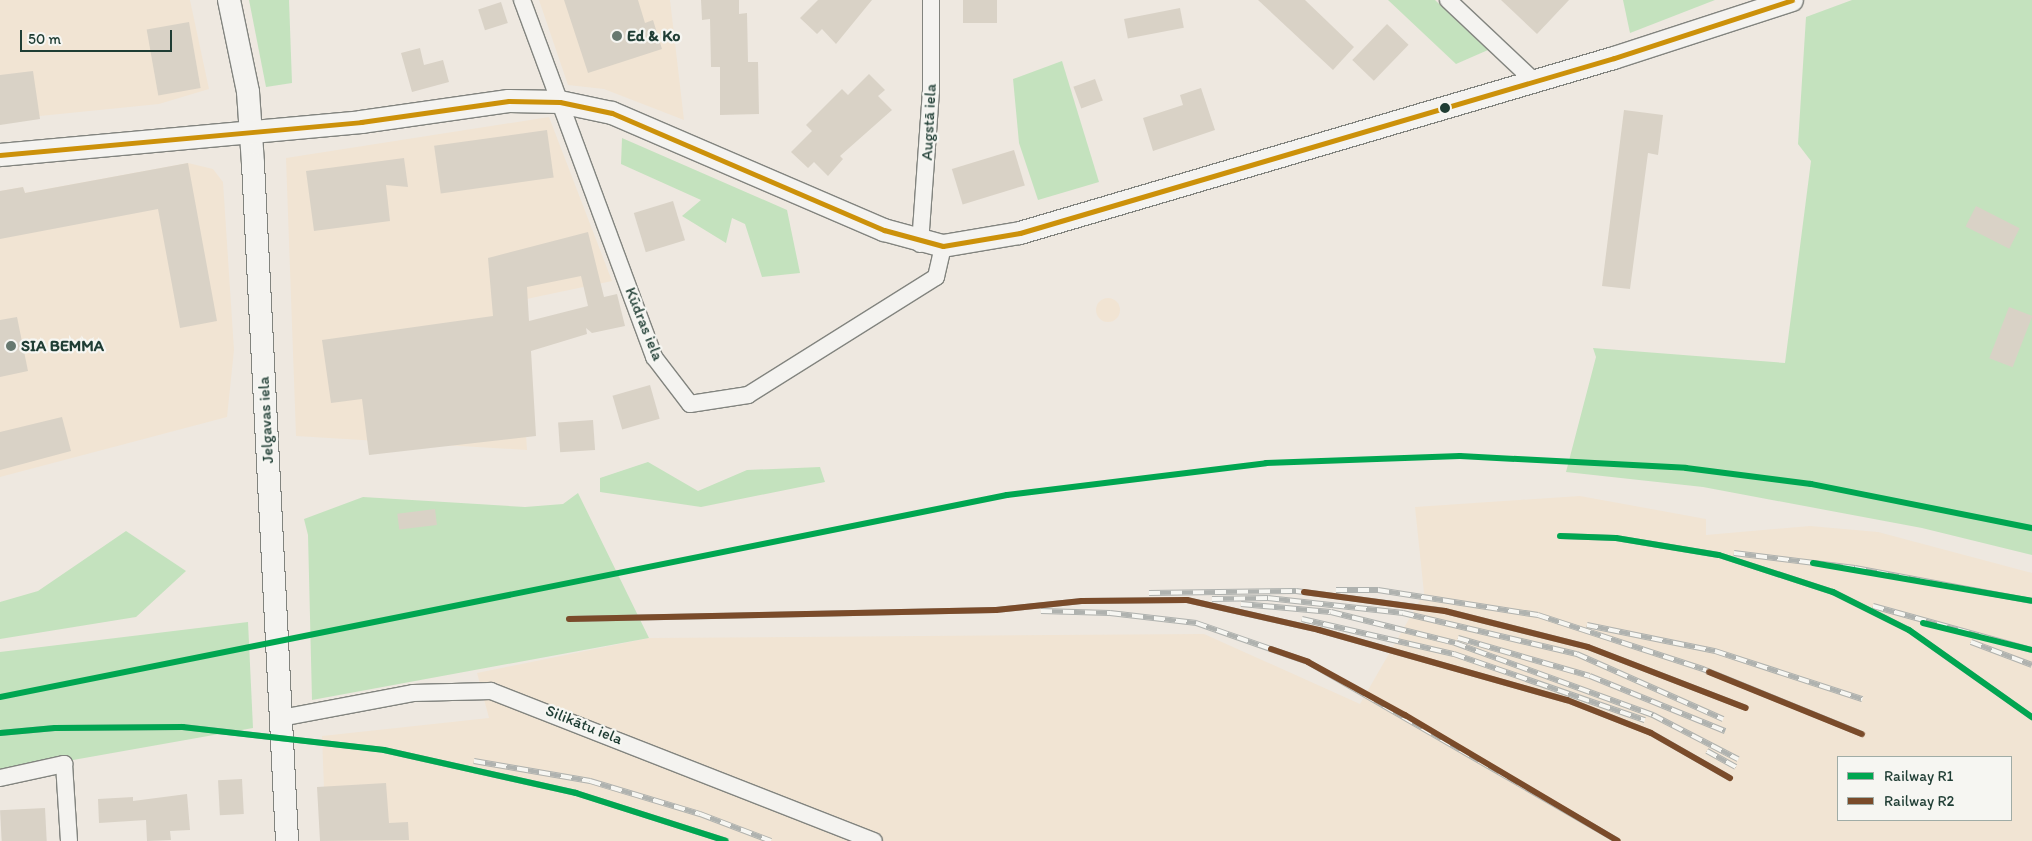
<!DOCTYPE html>
<meta charset="utf-8">
<style>
body{margin:0}
#map{position:relative;width:2032px;height:841px;overflow:hidden;background:#eee8e0;font-family:Itim,sans-serif}
div>[style]{position:absolute}
[style*='--x']{left:calc(var(--x)*1px);top:calc(var(--y)*1px);width:calc(var(--w)*1px);rotate:calc(var(--a)*1deg)}
.built>*{inset:0;background:#f1e4d3}
.round{border-radius:50%}
.green>*{inset:0;background:#c4e2be}
.building>*{inset:0;background:#d9d2c6;transform-origin:0 0}
.roads{filter:drop-shadow(1px 0 #82847f) drop-shadow(-1px 0 #82847f) drop-shadow(0 1px #82847f) drop-shadow(0 -1px #82847f)}
.street>*{height:16px;margin:-8px;padding:0 8px;transform-origin:8px;border-radius:8px;background:#f4f3f0}
.secondary>*{height:22px;margin:-11px;padding:0 11px;transform-origin:11px;border-radius:11px;background:#f4f3f0}
.rail>*{height:5.5px;margin-top:-2.75px;transform-origin:0;background:repeating-linear-gradient(90deg,#f6f6f2 0 11px,#afb2af 0 22px);box-sizing:border-box;border-block:1px solid #afb2af}
.bus-1>*{height:5px;margin:-2.5px;padding:0 2.5px;transform-origin:2.5px;border-radius:2.5px;background:#cc910a}
.rail-1>*{height:6px;margin:-3px;padding:0 3px;transform-origin:3px;border-radius:3px;background:#00a651}
.rail-2>*{height:6px;margin:-3px;padding:0 3px;transform-origin:3px;border-radius:3px;background:#7a4b2a}
.dots>*{width:14px;height:14px;translate:-50% -50%;box-sizing:border-box;border:2px solid #f6f6f2;border-radius:50%}
span{translate:-50% -50%;white-space:nowrap;text-align:center;line-height:1.15;-webkit-text-stroke:4.5px #f6f6f2;paint-order:stroke}
.poi-label{font-size:16px;color:#1f3d34;font-weight:700}
.left{translate:0 -50%;text-align:left}
.street-label{font-size:16px;color:#1f3d34}
.legend{position:absolute;left:1837px;top:756px;width:175px;height:65px;box-sizing:border-box;background:#f6f6f2;border:1px solid #a0aca6;margin:0;padding:6px 9px;list-style:none;font-size:15px;color:#1f3d34}
.legend li{display:flex;align-items:center;gap:10px;height:25px}
.legend b{width:25px;border:1px solid #a0aca6}
.scale{position:absolute;left:20px;top:30px;width:152px;height:22px;box-sizing:border-box;border:2px solid #1f3d34;border-top:0;padding-left:6px;font-size:15px;line-height:18px;white-space:nowrap;color:#1f3d34;-webkit-text-stroke:4px #f6f6f2;paint-order:stroke}
</style>
<div id="map">
<div class="built">
<div style="clip-path:polygon(0 0,190px 0,209px 89px,159px 104px,0 120px)"></div>
<div style="clip-path:polygon(539px 0,670px 0,684px 120px,604px 89px,568px 85px)"></div>
<div style="clip-path:polygon(549px 117px,612px 281px,517px 301px,527px 450px,296px 436px,286px 158px)"></div>
<div style="clip-path:polygon(188px 163px,213px 169px,223px 182px,234px 350px,227px 417px,0 477px,0 191px,23px 187px,25px 193px)"></div>
<div class="round" style="left:1096px;top:298px;width:24px;height:24px"></div>
<div style="clip-path:polygon(evenodd,1580px 496px,1706px 519px,1706px 535px,1810px 526px,1878px 532px,2032px 573px,2032px 841px,326px 841px,322px 736px,489px 718px,477px 673px,649px 638px,1204px 634px,1360px 704px,1424px 593px,1415px 507px,1580px 496px,1838px 757px,2011px 757px,2011px 820px,1838px 820px,1838px 757px)"></div>
</div>
<div class="green">
<div style="clip-path:polygon(249px 0,289px 0,292px 83px,266px 87px)"></div>
<div style="clip-path:polygon(1388px 0,1435px 0,1488px 50px,1456px 64px)"></div>
<div style="clip-path:polygon(1623px 0,1715px 0,1630px 33px)"></div>
<div style="clip-path:polygon(1852px 0,2032px 0,2032px 555px,1922px 528px,1703px 487px,1566px 472px,1596px 357px,1593px 348px,1785px 363px,1811px 161px,1798px 144px,1806px 17px)"></div>
<div style="clip-path:polygon(1062px 61px,1099px 182px,1038px 200px,1019px 143px,1013px 79px)"></div>
<div style="clip-path:polygon(622px 138px,787px 210px,800px 273px,762px 277px,745px 224px,732px 218px,726px 243px,682px 216px,701px 200px,621px 164px)"></div>
<div style="clip-path:polygon(648px 462px,698px 491px,747px 470px,820px 467px,825px 482px,701px 507px,600px 492px,600px 478px)"></div>
<div style="clip-path:polygon(578px 493px,649px 638px,312px 700px,308px 535px,304px 519px,363px 497px,525px 507px,563px 504px)"></div>
<div style="clip-path:polygon(126px 531px,186px 571px,136px 617px,0 639px,0 602px,38px 591px)"></div>
<div style="clip-path:polygon(248px 622px,253px 728px,0 773px,0 652px)"></div>
</div>
<div class="building">
<div style="clip-path:polygon(564px 0,638px 0,645px 23px,653px 20px,662px 49px,588px 73px)"></div>
<div style="clip-path:polygon(701px 0,739px 0,739px 14px,747px 13px,748px 62px,758px 62px,759px 114px,720px 115px,720px 67px,711px 67px,710px 19px,702px 20px)"></div>
<div style="clip-path:polygon(818px 0,872px 0,836px 44px,822px 29px,817px 34px,800px 18px)"></div>
<div style="left:963px;top:0;width:34px;height:23px"></div>
<div style="clip-path:polygon(1258px 0,1305px 0,1354px 47px,1333px 70px)"></div>
<div style="clip-path:polygon(1501px 0,1569px 0,1537px 34px)"></div>
<div style="left:501px;top:2px;width:22px;height:24px;rotate:72deg"></div>
<div style="left:1180px;top:8px;width:20px;height:57px;rotate:79deg"></div>
<div style="left:189px;top:22px;width:67px;height:43px;rotate:80deg"></div>
<div style="left:1387px;top:24px;width:30px;height:50px;rotate:44deg"></div>
<div style="clip-path:polygon(420px 48px,424px 65px,443px 60px,449px 82px,412px 92px,401px 53px)"></div>
<div style="clip-path:polygon(33px 71px,40px 119px,0 125px,0 75px)"></div>
<div style="clip-path:polygon(869px 74px,885px 90px,878px 96px,892px 110px,840px 156px,843px 159px,828px 176px,814px 162px,808px 168px,791px 152px,812px 131px,806px 125px,842px 89px,848px 95px)"></div>
<div style="left:1095px;top:79px;width:23px;height:23px;rotate:70deg"></div>
<div style="clip-path:polygon(1201px 88px,1215px 130px,1153px 151px,1143px 118px,1183px 105px,1180px 95px)"></div>
<div style="clip-path:polygon(1624px 110px,1663px 115px,1658px 155px,1648px 153px,1630px 289px,1602px 286px)"></div>
<div style="left:547px;top:130px;width:48px;height:114px;rotate:82deg"></div>
<div style="left:1014px;top:150px;width:37px;height:65px;rotate:73deg"></div>
<div style="clip-path:polygon(404px 158px,408px 187px,386px 185px,390px 221px,314px 231px,306px 171px)"></div>
<div style="clip-path:polygon(188px 163px,217px 321px,180px 328px,158px 209px,0 239px,0 191px,23px 187px,25px 193px)"></div>
<div style="left:673px;top:201px;width:41px;height:41px;rotate:73deg"></div>
<div style="left:1976px;top:206px;width:49px;height:23px;rotate:27deg"></div>
<div style="clip-path:polygon(evenodd,588px 232px,604px 297px,617px 294px,625px 326px,592px 333px,586px 328px,587px 334px,531px 351px,536px 436px,369px 455px,362px 399px,331px 403px,322px 340px,493px 316px,488px 258px,588px 232px,581px 276px,588px 306px,529px 321px,527px 287px,581px 276px)"></div>
<div style="left:2009px;top:307px;width:25px;height:55px;rotate:21deg"></div>
<div style="clip-path:polygon(17px 317px,28px 371px,0 377px,0 320px)"></div>
<div style="left:650px;top:385px;width:35px;height:39px;rotate:74deg"></div>
<div style="clip-path:polygon(62px 417px,71px 451px,0 470px,0 432px)"></div>
<div style="left:593px;top:420px;width:30px;height:35px;rotate:86deg"></div>
<div style="left:435px;top:509px;width:16px;height:38px;rotate:83deg"></div>
<div style="left:242px;top:779px;width:35px;height:24px;rotate:87deg"></div>
<div style="clip-path:polygon(386px 783px,389px 823px,408px 822px,409px 840px,320px 841px,317px 787px)"></div>
<div style="clip-path:polygon(187px 794px,190px 830px,170px 831px,171px 840px,147px 841px,146px 820px,99px 823px,98px 799px,133px 797px,133px 801px)"></div>
<div style="left:45px;top:808px;width:33px;height:45px;rotate:87deg"></div>
</div>
<div class="roads">
<div class="street">
<div style="--x:522;--y:0;--w:381;--a:69.7"></div>
<div style="--x:654;--y:357;--w:59;--a:52.5"></div>
<div style="--x:690;--y:404;--w:59;--a:-8.8"></div>
<div style="--x:748;--y:395;--w:222;--a:-32.1"></div>
<div style="--x:936;--y:277;--w:32;--a:-77"></div>
<div style="--x:1448;--y:0;--w:118;--a:43.3"></div>
<div style="--x:920;--y:244;--w:153;--a:-85.9"></div>
<div style="--x:931;--y:91;--w:91;--a:-90"></div>
<div style="--x:281;--y:718;--w:134;--a:-10.7"></div>
<div style="--x:413;--y:693;--w:78;--a:-1.5"></div>
<div style="--x:491;--y:691;--w:411;--a:21.4"></div>
<div style="--x:0;--y:778;--w:66;--a:-12.3"></div>
<div style="--x:64;--y:764;--w:77;--a:86.3"></div>
</div>
<div class="secondary">
<div style="--x:229;--y:0;--w:94;--a:78.3"></div>
<div style="--x:248;--y:92;--w:72;--a:86"></div>
<div style="--x:253;--y:164;--w:678;--a:87.12"></div>
<div style="--x:0;--y:155;--w:363;--a:-5.2"></div>
<div style="--x:361;--y:122;--w:149;--a:-8.1"></div>
<div style="--x:509;--y:101;--w:51;--a:1.1"></div>
<div style="--x:560;--y:102;--w:53;--a:11.9"></div>
<div style="--x:612;--y:113;--w:296;--a:23.3"></div>
<div style="--x:884;--y:230;--w:61;--a:15.2"></div>
<div style="--x:943;--y:246;--w:78;--a:-9.6"></div>
<div style="--x:1020;--y:233;--w:619;--a:-16.42"></div>
<div style="--x:1614;--y:58;--w:187;--a:-18"></div>
</div>
</div>
<div class="rail">
<div style="--x:1560;--y:536;--w:56;--a:2"></div>
<div style="--x:1616;--y:538;--w:104;--a:9.4"></div>
<div style="--x:1719;--y:555;--w:120;--a:18"></div>
<div style="--x:1833;--y:592;--w:85;--a:26.6"></div>
<div style="--x:1909;--y:630;--w:151;--a:35.3"></div>
<div style="--x:1734;--y:553;--w:122;--a:7.1"></div>
<div style="--x:1855;--y:568;--w:180;--a:10.6"></div>
<div style="--x:1336;--y:590;--w:42;--a:0"></div>
<div style="--x:1378;--y:590;--w:162;--a:8.9"></div>
<div style="--x:1538;--y:615;--w:174;--a:18.1"></div>
<div style="--x:1703;--y:669;--w:172;--a:22.2"></div>
<div style="--x:1149;--y:593;--w:147;--a:-0.8"></div>
<div style="--x:1296;--y:591;--w:150;--a:7.6"></div>
<div style="--x:1445;--y:611;--w:147;--a:14.1"></div>
<div style="--x:1588;--y:647;--w:169;--a:21.1"></div>
<div style="--x:1212;--y:599;--w:56;--a:-1"></div>
<div style="--x:1268;--y:598;--w:136;--a:6.3"></div>
<div style="--x:1403;--y:613;--w:179;--a:13.3"></div>
<div style="--x:1577;--y:654;--w:160;--a:24"></div>
<div style="--x:1241;--y:604;--w:90;--a:5.1"></div>
<div style="--x:1331;--y:612;--w:128;--a:14"></div>
<div style="--x:1455;--y:643;--w:211;--a:20"></div>
<div style="--x:1653;--y:715;--w:96;--a:27.4"></div>
<div style="--x:1873;--y:606;--w:165;--a:15.5"></div>
<div style="--x:1041;--y:611;--w:69;--a:1.7"></div>
<div style="--x:1110;--y:613;--w:87;--a:6.6"></div>
<div style="--x:1196;--y:623;--w:119;--a:19.2"></div>
<div style="--x:1308;--y:662;--w:358;--a:30"></div>
<div style="--x:569;--y:619;--w:427;--a:-1.2"></div>
<div style="--x:996;--y:610;--w:86;--a:-6"></div>
<div style="--x:1082;--y:601;--w:105;--a:-0.5"></div>
<div style="--x:1187;--y:600;--w:135;--a:12.8"></div>
<div style="--x:1319;--y:630;--w:258;--a:15.8"></div>
<div style="--x:1567;--y:700;--w:90;--a:21.4"></div>
<div style="--x:1651;--y:733;--w:91;--a:29.7"></div>
<div style="--x:1302;--y:619;--w:156;--a:13"></div>
<div style="--x:1454;--y:654;--w:202;--a:19.1"></div>
<div style="--x:1587;--y:625;--w:131;--a:11.5"></div>
<div style="--x:1715;--y:651;--w:155;--a:18.1"></div>
<div style="--x:1458;--y:638;--w:137;--a:16.1"></div>
<div style="--x:1590;--y:676;--w:146;--a:22.2"></div>
<div style="--x:1971;--y:642;--w:65;--a:20.7"></div>
<div style="--x:0;--y:733;--w:55;--a:-5.2"></div>
<div style="--x:55;--y:728;--w:128;--a:-0.4"></div>
<div style="--x:183;--y:727;--w:202;--a:6.5"></div>
<div style="--x:384;--y:750;--w:197;--a:12.6"></div>
<div style="--x:576;--y:793;--w:157;--a:17.7"></div>
<div style="--x:1707;--y:751;--w:33;--a:29"></div>
<div style="--x:474;--y:761;--w:118;--a:9.8"></div>
<div style="--x:590;--y:781;--w:115;--a:16.7"></div>
<div style="--x:700;--y:814;--w:76;--a:20.8"></div>
</div>
<div class="bus-1">
<div style="--x:0;--y:155;--w:363;--a:-5.2"></div>
<div style="--x:361;--y:122;--w:149;--a:-8.1"></div>
<div style="--x:509;--y:101;--w:51;--a:1.1"></div>
<div style="--x:560;--y:102;--w:53;--a:11.9"></div>
<div style="--x:612;--y:113;--w:296;--a:23.3"></div>
<div style="--x:884;--y:230;--w:61;--a:15.2"></div>
<div style="--x:943;--y:246;--w:78;--a:-9.6"></div>
<div style="--x:1020;--y:233;--w:619;--a:-16.42"></div>
<div style="--x:1614;--y:58;--w:187;--a:-18"></div>
</div>
<div class="rail-1">
<div style="--x:1560;--y:536;--w:56;--a:2"></div>
<div style="--x:1616;--y:538;--w:104;--a:9.4"></div>
<div style="--x:1719;--y:555;--w:120;--a:18"></div>
<div style="--x:1833;--y:592;--w:85;--a:26.6"></div>
<div style="--x:1909;--y:630;--w:151;--a:35.3"></div>
<div style="--x:1813;--y:563;--w:222;--a:9.8"></div>
<div style="--x:1923;--y:623;--w:112;--a:13.9"></div>
<div style="--x:0;--y:697;--w:1027;--a:-11.34"></div>
<div style="--x:1007;--y:495;--w:261;--a:-7"></div>
<div style="--x:1266;--y:463;--w:194;--a:-2.1"></div>
<div style="--x:1460;--y:456;--w:226;--a:3"></div>
<div style="--x:1686;--y:468;--w:126;--a:7.3"></div>
<div style="--x:1811;--y:484;--w:225;--a:11.3"></div>
<div style="--x:0;--y:733;--w:55;--a:-5.2"></div>
<div style="--x:55;--y:728;--w:128;--a:-0.4"></div>
<div style="--x:183;--y:727;--w:202;--a:6.5"></div>
<div style="--x:384;--y:750;--w:197;--a:12.6"></div>
<div style="--x:576;--y:793;--w:157;--a:17.7"></div>
</div>
<div class="rail-2">
<div style="--x:1304;--y:592;--w:142;--a:7.7"></div>
<div style="--x:1445;--y:611;--w:147;--a:14.1"></div>
<div style="--x:1588;--y:647;--w:169;--a:21.1"></div>
<div style="--x:569;--y:619;--w:427;--a:-1.2"></div>
<div style="--x:996;--y:610;--w:86;--a:-6"></div>
<div style="--x:1082;--y:601;--w:105;--a:-0.5"></div>
<div style="--x:1187;--y:600;--w:135;--a:12.8"></div>
<div style="--x:1319;--y:630;--w:258;--a:15.8"></div>
<div style="--x:1567;--y:700;--w:90;--a:21.4"></div>
<div style="--x:1651;--y:733;--w:91;--a:29.7"></div>
<div style="--x:1271;--y:649;--w:39;--a:19"></div>
<div style="--x:1308;--y:662;--w:111;--a:28.7"></div>
<div style="--x:1405;--y:715;--w:247;--a:30.6"></div>
<div style="--x:1709;--y:672;--w:165;--a:22.1"></div>
</div>
<div class="dots">
<div style="left:617px;top:36px;background:#677970"></div>
<div style="left:1445px;top:108px;background:#1f3d34"></div>
<div style="left:11px;top:346px;background:#677970"></div>
</div>
<div class="poi-label">
<span class="left" style="left:627px;top:36px">Ed &amp; Ko</span>
<span class="left" style="left:21px;top:346px">SIA BEMMA</span>
</div>
<div class="street-label">
<span style="left:929px;top:122px;rotate:-87deg">Augstā iela</span>
<span style="left:644px;top:324px;rotate:68deg">Kūdras iela</span>
<span style="left:266px;top:420px;rotate:-93deg">Jelgavas iela</span>
<span style="left:584px;top:725px;rotate:22deg">Silikātu iela</span>
</div>
<ul class="legend">
<li><b style="height:6px;background:#00a651"></b>Railway R1</li>
<li><b style="height:6px;background:#7a4b2a"></b>Railway R2</li>
</ul>
<div class="scale">50 m</div>
</div>
